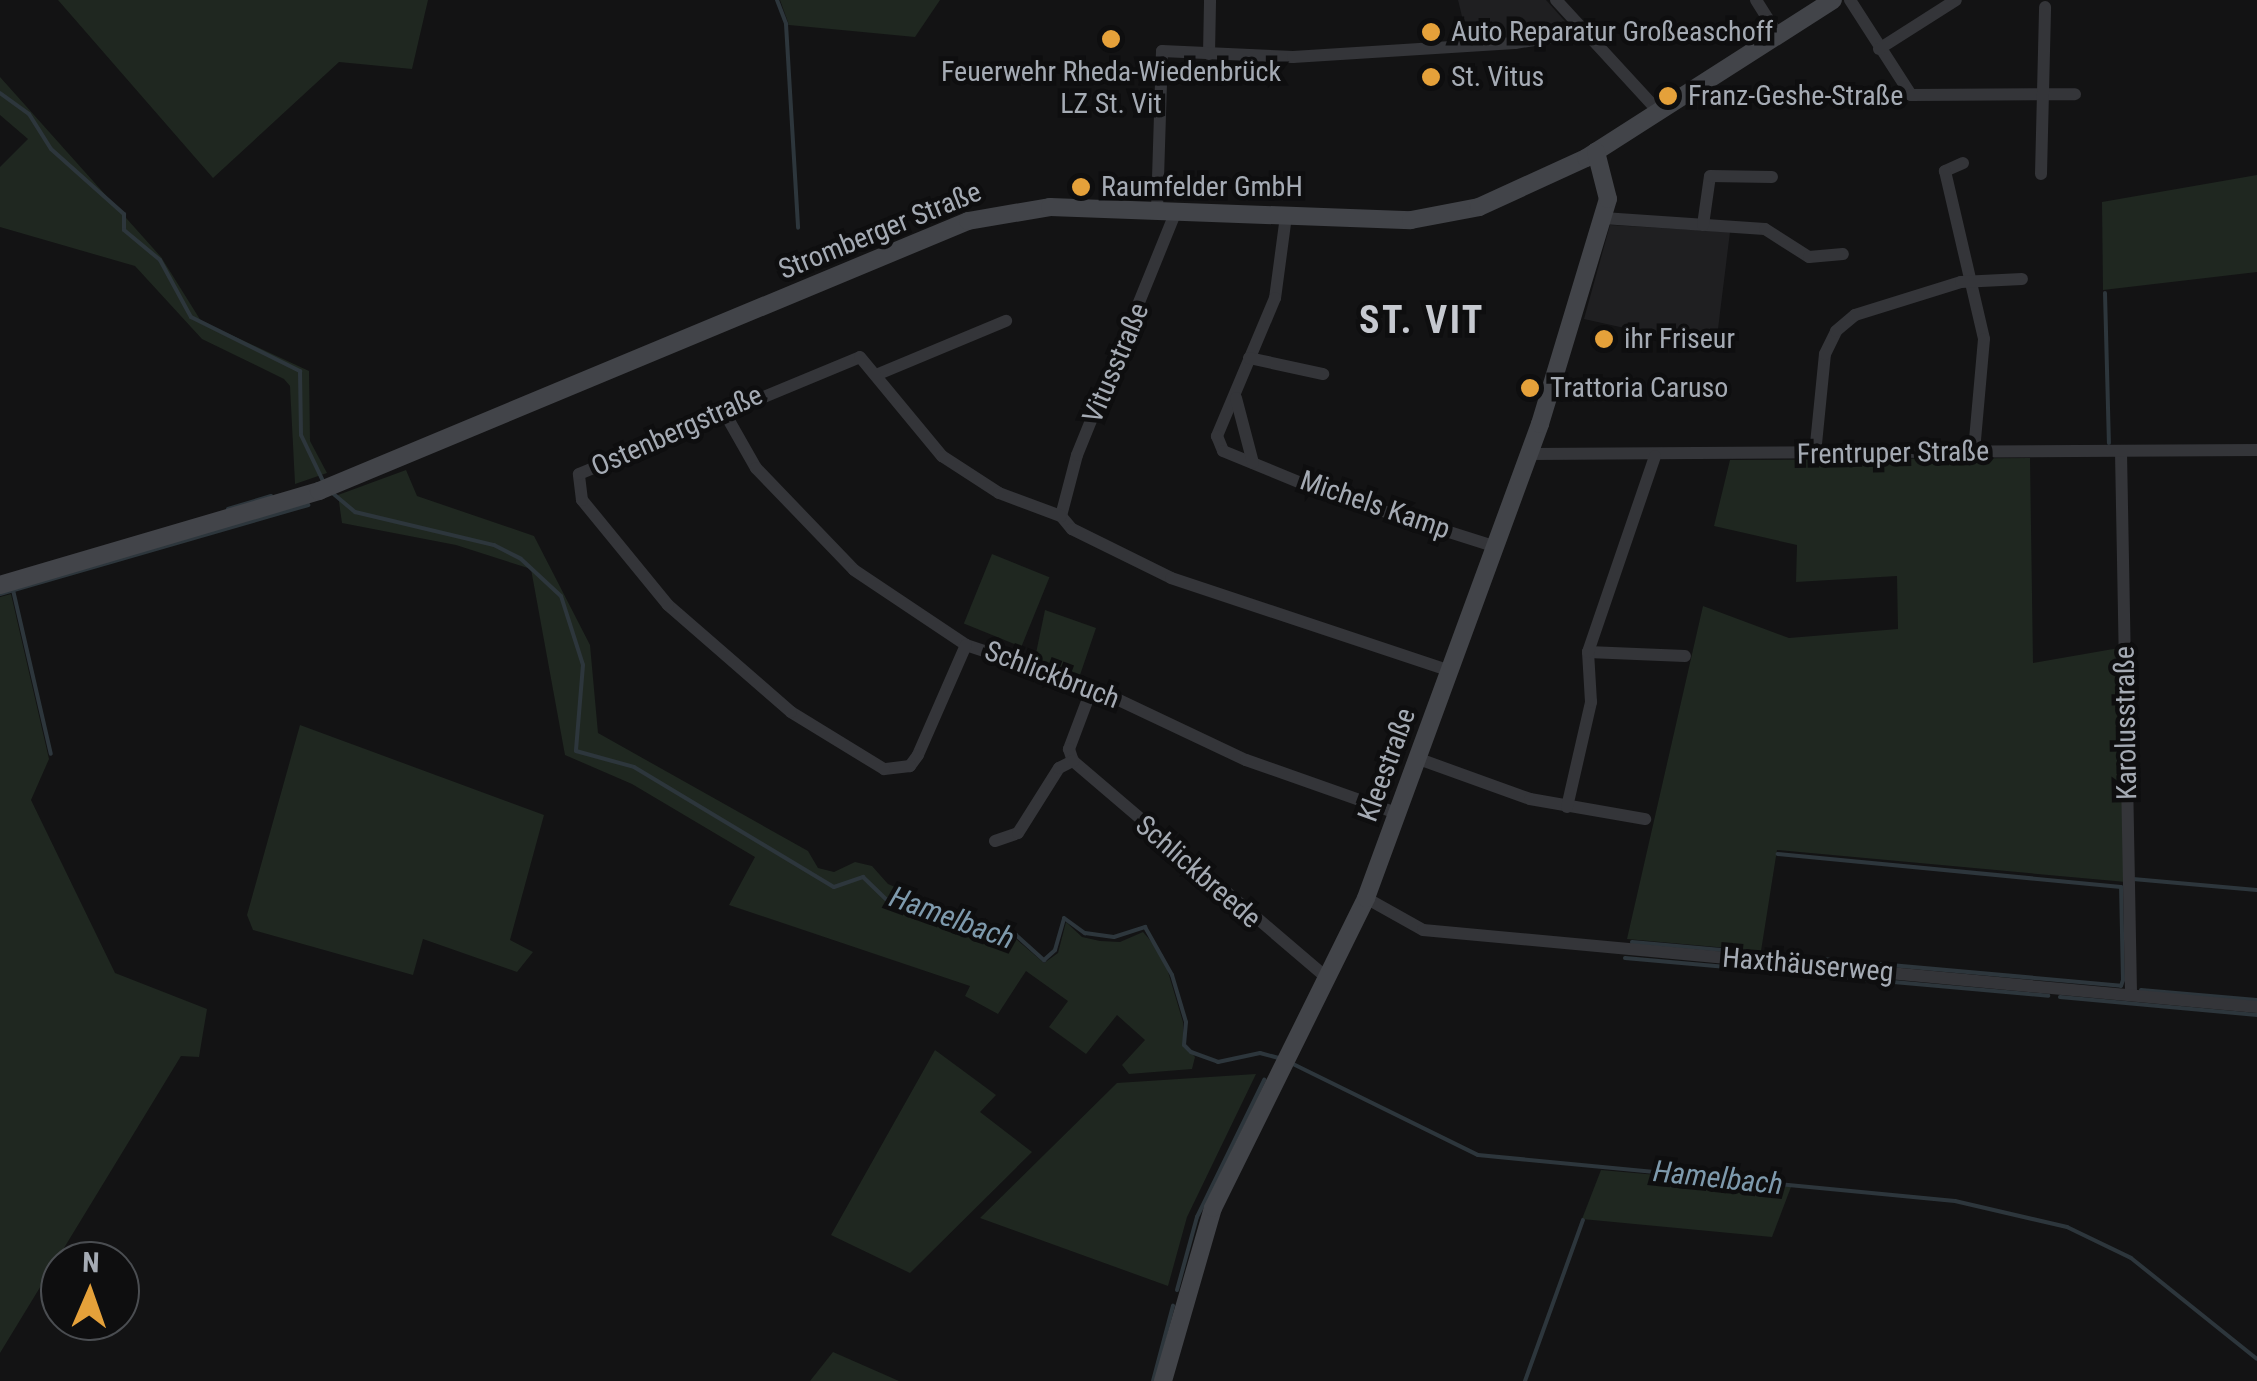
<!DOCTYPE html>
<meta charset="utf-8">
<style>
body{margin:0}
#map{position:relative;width:2257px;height:1381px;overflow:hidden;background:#131314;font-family:"Roboto Condensed",sans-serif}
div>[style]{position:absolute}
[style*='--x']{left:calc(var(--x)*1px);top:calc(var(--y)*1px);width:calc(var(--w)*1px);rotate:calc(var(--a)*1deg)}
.built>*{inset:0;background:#1f1f21}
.green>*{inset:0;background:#1f2720;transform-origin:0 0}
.stream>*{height:4px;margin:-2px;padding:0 2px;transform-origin:2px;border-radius:2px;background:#2d363c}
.street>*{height:12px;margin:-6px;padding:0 6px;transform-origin:6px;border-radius:6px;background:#343539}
.secondary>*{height:18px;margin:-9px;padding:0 9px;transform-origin:9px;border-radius:9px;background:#424449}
.dots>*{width:28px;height:28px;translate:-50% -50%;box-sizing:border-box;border:5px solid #0e0e0f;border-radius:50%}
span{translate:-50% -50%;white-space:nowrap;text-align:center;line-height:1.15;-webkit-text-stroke:9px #0e0e0f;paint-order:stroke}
.poi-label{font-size:28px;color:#a5abb4}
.left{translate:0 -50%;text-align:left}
.street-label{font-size:28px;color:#a5abb4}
.water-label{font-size:30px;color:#7e9aad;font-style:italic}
.district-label{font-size:38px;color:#c6c9d0;font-weight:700;letter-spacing:2.5px}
.north{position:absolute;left:40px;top:1241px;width:100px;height:100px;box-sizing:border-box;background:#0e0e0f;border:2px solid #4a4d51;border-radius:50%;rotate:2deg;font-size:28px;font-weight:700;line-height:40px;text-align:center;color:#a5abb4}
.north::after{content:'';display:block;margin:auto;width:35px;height:45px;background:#e5a13a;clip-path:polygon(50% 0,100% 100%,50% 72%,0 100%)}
</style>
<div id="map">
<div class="built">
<div style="clip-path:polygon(1458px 0,1546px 0,1571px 28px,1514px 39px,1467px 37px)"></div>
<div style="clip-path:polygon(1610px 225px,1730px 232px,1717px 337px,1647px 333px,1584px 319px)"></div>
</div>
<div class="green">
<div style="clip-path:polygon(58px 0,428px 0,412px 69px,339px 62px,213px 178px)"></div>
<div style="clip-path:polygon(780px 0,940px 0,915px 37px,789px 25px)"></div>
<div style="clip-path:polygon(0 77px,161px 257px,201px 321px,309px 371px,310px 441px,327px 473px,295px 484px,290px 386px,284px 379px,202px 339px,135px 266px,0 227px,0 167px,28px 139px,0 115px)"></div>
<div style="clip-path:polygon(2257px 175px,2257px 272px,2103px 290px,2102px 202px)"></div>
<div style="clip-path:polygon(2030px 458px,2033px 663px,2119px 648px,2126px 882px,1777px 850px,1761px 951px,1627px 939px,1703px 606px,1789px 638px,1898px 629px,1897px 576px,1796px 582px,1797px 545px,1714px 526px,1730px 460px)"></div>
<div style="clip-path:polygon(406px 470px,417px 496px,534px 536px,590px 645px,598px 733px,808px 851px,818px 868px,834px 872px,855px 862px,872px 866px,888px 884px,1016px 939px,1044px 963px,1058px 953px,1066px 922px,1082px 937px,1100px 941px,1120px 942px,1143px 932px,1163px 955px,1183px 1022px,1183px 1043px,1195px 1057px,1192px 1069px,1129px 1074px,1122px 1065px,1145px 1040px,1117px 1015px,1086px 1054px,1049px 1027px,1068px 1001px,1026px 971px,998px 1014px,965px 996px,970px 986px,729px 905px,755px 857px,632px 784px,565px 755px,531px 569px,456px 545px,342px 523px,338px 495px)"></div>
<div style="left:992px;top:554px;width:62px;height:75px;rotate:22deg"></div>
<div style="clip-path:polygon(11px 594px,49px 759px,31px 800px,115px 973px,207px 1009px,199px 1057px,181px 1056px,0 1353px,0 597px)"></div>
<div style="clip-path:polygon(1045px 610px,1096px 628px,1080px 675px,1035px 658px)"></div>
<div style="clip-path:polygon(300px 725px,544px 815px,510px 940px,533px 952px,517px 972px,423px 939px,413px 975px,253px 930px,247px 915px)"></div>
<div style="clip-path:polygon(935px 1050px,996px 1095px,980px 1112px,1032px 1152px,910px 1273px,831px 1235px)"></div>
<div style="clip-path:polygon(1256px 1074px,1187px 1217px,1168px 1286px,980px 1218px,1117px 1083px)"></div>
<div style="clip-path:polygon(1601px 1170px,1791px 1187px,1772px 1237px,1582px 1219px)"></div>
<div style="clip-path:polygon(833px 1352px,899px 1381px,810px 1381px)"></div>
</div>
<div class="stream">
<div style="--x:777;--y:0;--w:26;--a:69"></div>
<div style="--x:786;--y:24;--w:204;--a:86.6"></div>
<div style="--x:0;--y:93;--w:36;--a:36"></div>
<div style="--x:29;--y:114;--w:41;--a:57.8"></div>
<div style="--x:51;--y:149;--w:98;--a:41.7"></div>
<div style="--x:124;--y:214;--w:16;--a:90"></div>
<div style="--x:124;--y:230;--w:47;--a:39.8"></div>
<div style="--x:160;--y:260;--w:65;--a:61.5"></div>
<div style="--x:191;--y:317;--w:122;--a:26.4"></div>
<div style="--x:300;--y:371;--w:64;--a:89.1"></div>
<div style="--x:301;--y:435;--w:53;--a:64.4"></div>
<div style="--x:2105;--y:293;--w:150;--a:88.5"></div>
<div style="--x:330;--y:491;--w:33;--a:40"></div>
<div style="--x:355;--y:512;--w:143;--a:13.4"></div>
<div style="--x:494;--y:545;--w:30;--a:27"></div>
<div style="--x:521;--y:559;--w:54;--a:42.8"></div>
<div style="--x:561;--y:596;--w:72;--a:72.3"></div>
<div style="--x:583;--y:665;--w:86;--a:94.7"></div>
<div style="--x:576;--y:751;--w:60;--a:15.4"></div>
<div style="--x:634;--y:767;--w:233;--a:31"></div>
<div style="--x:834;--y:887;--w:31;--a:-19"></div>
<div style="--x:863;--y:877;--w:32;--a:44"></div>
<div style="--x:886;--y:899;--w:30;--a:21"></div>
<div style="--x:914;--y:910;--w:105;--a:13.8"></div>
<div style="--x:1016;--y:935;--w:38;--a:42"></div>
<div style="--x:1044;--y:960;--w:15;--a:-42"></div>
<div style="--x:1055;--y:950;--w:33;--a:-74"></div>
<div style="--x:1064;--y:918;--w:26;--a:36"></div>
<div style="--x:1085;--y:933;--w:29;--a:8"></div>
<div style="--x:1114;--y:937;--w:33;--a:-18"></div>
<div style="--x:1145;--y:927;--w:55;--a:60.6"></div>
<div style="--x:1172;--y:975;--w:49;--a:73.4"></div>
<div style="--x:1186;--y:1022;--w:23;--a:95"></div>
<div style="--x:1184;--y:1045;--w:10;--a:45"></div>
<div style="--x:1191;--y:1052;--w:29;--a:20"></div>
<div style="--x:1218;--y:1062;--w:43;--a:-12.1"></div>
<div style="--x:1260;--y:1053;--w:24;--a:15"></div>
<div style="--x:228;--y:509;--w:45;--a:-16.8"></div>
<div style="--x:13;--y:590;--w:168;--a:77"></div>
<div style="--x:0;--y:594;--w:321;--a:-16.1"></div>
<div style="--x:2133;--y:879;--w:124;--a:5.1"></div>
<div style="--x:1632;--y:942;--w:491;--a:5.1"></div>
<div style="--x:2121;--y:986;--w:6;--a:-72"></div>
<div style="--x:2123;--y:980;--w:93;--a:-91.2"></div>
<div style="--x:2121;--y:887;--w:345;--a:-174.5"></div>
<div style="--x:1625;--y:958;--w:425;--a:5.1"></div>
<div style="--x:2141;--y:990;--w:116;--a:4.9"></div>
<div style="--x:2060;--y:997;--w:198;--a:5.2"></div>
<div style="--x:1291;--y:1063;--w:208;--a:26.2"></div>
<div style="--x:1478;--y:1155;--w:479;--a:5.5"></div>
<div style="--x:1955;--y:1201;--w:115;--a:13.1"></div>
<div style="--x:2067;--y:1227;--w:71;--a:25.8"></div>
<div style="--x:2131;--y:1258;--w:161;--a:38.7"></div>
<div style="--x:1177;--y:1290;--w:76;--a:-74.7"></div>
<div style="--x:1197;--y:1217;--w:153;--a:-63.9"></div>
<div style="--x:1153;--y:1381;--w:78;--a:-75.1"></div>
<div style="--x:1525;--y:1381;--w:171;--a:-70.2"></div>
</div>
<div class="street">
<div style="--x:1556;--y:0;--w:152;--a:47.4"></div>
<div style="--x:1756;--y:0;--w:41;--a:57.8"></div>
<div style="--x:1850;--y:0;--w:113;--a:57.3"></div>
<div style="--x:1911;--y:95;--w:164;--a:-0.3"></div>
<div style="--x:1879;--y:49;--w:91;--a:-32.5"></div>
<div style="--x:1209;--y:54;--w:54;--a:-88.9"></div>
<div style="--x:1963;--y:163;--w:20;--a:156"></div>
<div style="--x:1945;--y:171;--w:172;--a:76.9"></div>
<div style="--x:1984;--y:339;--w:112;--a:95.1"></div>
<div style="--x:2041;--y:174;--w:167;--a:-88.6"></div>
<div style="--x:1157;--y:210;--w:159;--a:-88.2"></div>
<div style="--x:1162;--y:51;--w:131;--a:2.6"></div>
<div style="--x:1293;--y:57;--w:222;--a:-3.6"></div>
<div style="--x:1515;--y:43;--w:71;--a:-8.9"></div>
<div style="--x:1286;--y:216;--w:83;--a:97.6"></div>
<div style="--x:1275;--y:298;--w:150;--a:112.8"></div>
<div style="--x:1217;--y:436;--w:16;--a:68"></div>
<div style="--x:1223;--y:451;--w:108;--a:22.3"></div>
<div style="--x:1323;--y:492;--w:182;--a:17.6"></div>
<div style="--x:1603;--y:218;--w:162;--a:3.9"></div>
<div style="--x:1765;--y:229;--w:52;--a:32.5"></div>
<div style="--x:1809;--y:257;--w:34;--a:-5"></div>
<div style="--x:1703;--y:225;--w:49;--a:-81.9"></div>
<div style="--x:1710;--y:176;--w:62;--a:0.9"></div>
<div style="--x:1249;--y:358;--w:76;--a:12.2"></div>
<div style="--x:876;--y:375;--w:141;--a:-22.6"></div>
<div style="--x:1236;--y:398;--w:67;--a:75.3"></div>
<div style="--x:723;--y:410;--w:67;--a:60.4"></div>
<div style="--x:756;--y:468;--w:141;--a:46.1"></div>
<div style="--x:854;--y:570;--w:135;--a:33.8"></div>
<div style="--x:966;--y:645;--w:115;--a:18.3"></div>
<div style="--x:1075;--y:681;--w:21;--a:47"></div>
<div style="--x:2121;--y:452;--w:543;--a:88.94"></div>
<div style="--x:1530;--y:454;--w:727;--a:-0.32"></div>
<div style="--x:1815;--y:454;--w:100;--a:-84.3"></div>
<div style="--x:1825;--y:354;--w:25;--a:-64"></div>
<div style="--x:1836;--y:331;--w:25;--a:-40"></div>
<div style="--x:1855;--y:315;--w:111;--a:-17.3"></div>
<div style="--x:1961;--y:282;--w:61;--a:-2.8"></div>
<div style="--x:1061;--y:516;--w:17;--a:50"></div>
<div style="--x:1072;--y:529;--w:110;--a:26.3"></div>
<div style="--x:1171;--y:578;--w:295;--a:18.4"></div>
<div style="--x:1061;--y:516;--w:63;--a:-75.3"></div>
<div style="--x:1077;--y:455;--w:263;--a:-67.9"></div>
<div style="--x:966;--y:645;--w:120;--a:113.6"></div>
<div style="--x:918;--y:755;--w:14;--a:126"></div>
<div style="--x:910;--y:766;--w:26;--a:173"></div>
<div style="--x:884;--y:769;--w:109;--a:-148.5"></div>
<div style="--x:791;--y:712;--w:163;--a:-139"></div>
<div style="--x:668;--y:605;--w:136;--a:-129.3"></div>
<div style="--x:582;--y:500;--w:26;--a:-97"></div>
<div style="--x:579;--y:474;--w:304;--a:-22.6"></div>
<div style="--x:860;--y:357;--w:129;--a:50.4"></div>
<div style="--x:942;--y:456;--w:68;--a:33"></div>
<div style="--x:999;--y:493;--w:66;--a:20.4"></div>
<div style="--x:1588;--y:652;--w:97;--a:2.4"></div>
<div style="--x:1089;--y:696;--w:57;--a:110.7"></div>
<div style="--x:1069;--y:749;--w:13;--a:72"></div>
<div style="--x:1073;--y:761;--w:334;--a:40.5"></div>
<div style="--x:1089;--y:696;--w:15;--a:-11"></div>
<div style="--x:1104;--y:693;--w:157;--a:25.3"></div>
<div style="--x:1246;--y:760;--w:162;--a:19.4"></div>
<div style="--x:1419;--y:759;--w:118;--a:19.8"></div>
<div style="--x:1530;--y:799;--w:117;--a:9.9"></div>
<div style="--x:1567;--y:807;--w:108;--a:-77.1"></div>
<div style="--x:1591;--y:702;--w:50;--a:-93.4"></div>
<div style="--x:1588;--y:652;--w:207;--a:-71.1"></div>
<div style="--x:995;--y:841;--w:24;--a:-19"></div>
<div style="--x:1018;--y:833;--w:77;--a:-57.8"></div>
<div style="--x:1059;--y:768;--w:16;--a:-27"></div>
<div style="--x:1366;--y:898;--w:65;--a:29.3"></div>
<div style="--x:1423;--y:930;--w:838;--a:5.27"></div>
</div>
<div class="secondary">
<div style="--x:0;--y:585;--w:333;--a:-16.4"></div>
<div style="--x:319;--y:491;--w:703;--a:-22.59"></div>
<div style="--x:968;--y:221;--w:83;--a:-9.7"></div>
<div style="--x:1050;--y:207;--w:361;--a:2.1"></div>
<div style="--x:1411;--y:220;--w:69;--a:-10.8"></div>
<div style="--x:1479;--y:207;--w:118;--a:-24.6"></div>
<div style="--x:1586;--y:158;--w:293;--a:-32.6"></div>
<div style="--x:1163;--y:1381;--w:180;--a:-73.9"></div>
<div style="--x:1213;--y:1208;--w:346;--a:-63.7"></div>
<div style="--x:1366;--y:898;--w:505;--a:-69.84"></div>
<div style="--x:1540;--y:424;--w:235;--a:-73.2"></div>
<div style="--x:1608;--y:199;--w:49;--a:-104.3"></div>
</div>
<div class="dots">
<div style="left:1431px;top:32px;background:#e5a13a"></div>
<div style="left:1111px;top:39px;background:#e5a13a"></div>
<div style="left:1431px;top:77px;background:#e5a13a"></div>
<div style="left:1668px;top:96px;background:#e5a13a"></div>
<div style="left:1081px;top:187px;background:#e5a13a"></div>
<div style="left:1604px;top:339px;background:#e5a13a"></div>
<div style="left:1530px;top:388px;background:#e5a13a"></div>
</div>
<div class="poi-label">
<span class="left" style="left:1451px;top:32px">Auto Reparatur Großeaschoff</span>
<span style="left:1111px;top:88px">Feuerwehr Rheda-Wiedenbrück<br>LZ St. Vit</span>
<span class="left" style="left:1451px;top:77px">St. Vitus</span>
<span class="left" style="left:1688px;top:96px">Franz-Geshe-Straße</span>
<span class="left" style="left:1101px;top:187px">Raumfelder GmbH</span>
<span class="left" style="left:1624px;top:339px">ihr Friseur</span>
<span class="left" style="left:1550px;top:388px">Trattoria Caruso</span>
</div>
<div class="street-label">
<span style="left:880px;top:231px;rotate:-22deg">Stromberger Straße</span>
<span style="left:1116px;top:363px;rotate:-67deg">Vitusstraße</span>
<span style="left:677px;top:431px;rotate:-24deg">Ostenbergstraße</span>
<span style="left:1893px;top:453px;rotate:-1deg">Frentruper Straße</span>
<span style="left:1375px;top:505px;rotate:19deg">Michels Kamp</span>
<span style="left:1052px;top:675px;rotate:21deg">Schlickbruch</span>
<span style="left:2126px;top:723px;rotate:-91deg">Karolusstraße</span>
<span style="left:1387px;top:765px;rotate:-70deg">Kleestraße</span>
<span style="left:1198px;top:872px;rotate:41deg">Schlickbreede</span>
<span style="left:1808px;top:965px;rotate:5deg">Haxthäuserweg</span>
</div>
<div class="water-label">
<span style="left:952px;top:918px;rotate:20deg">Hamelbach</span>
<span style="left:1718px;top:1178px;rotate:6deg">Hamelbach</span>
</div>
<div class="district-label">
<span style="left:1422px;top:321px">ST. VIT</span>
</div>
<div class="north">N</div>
</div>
